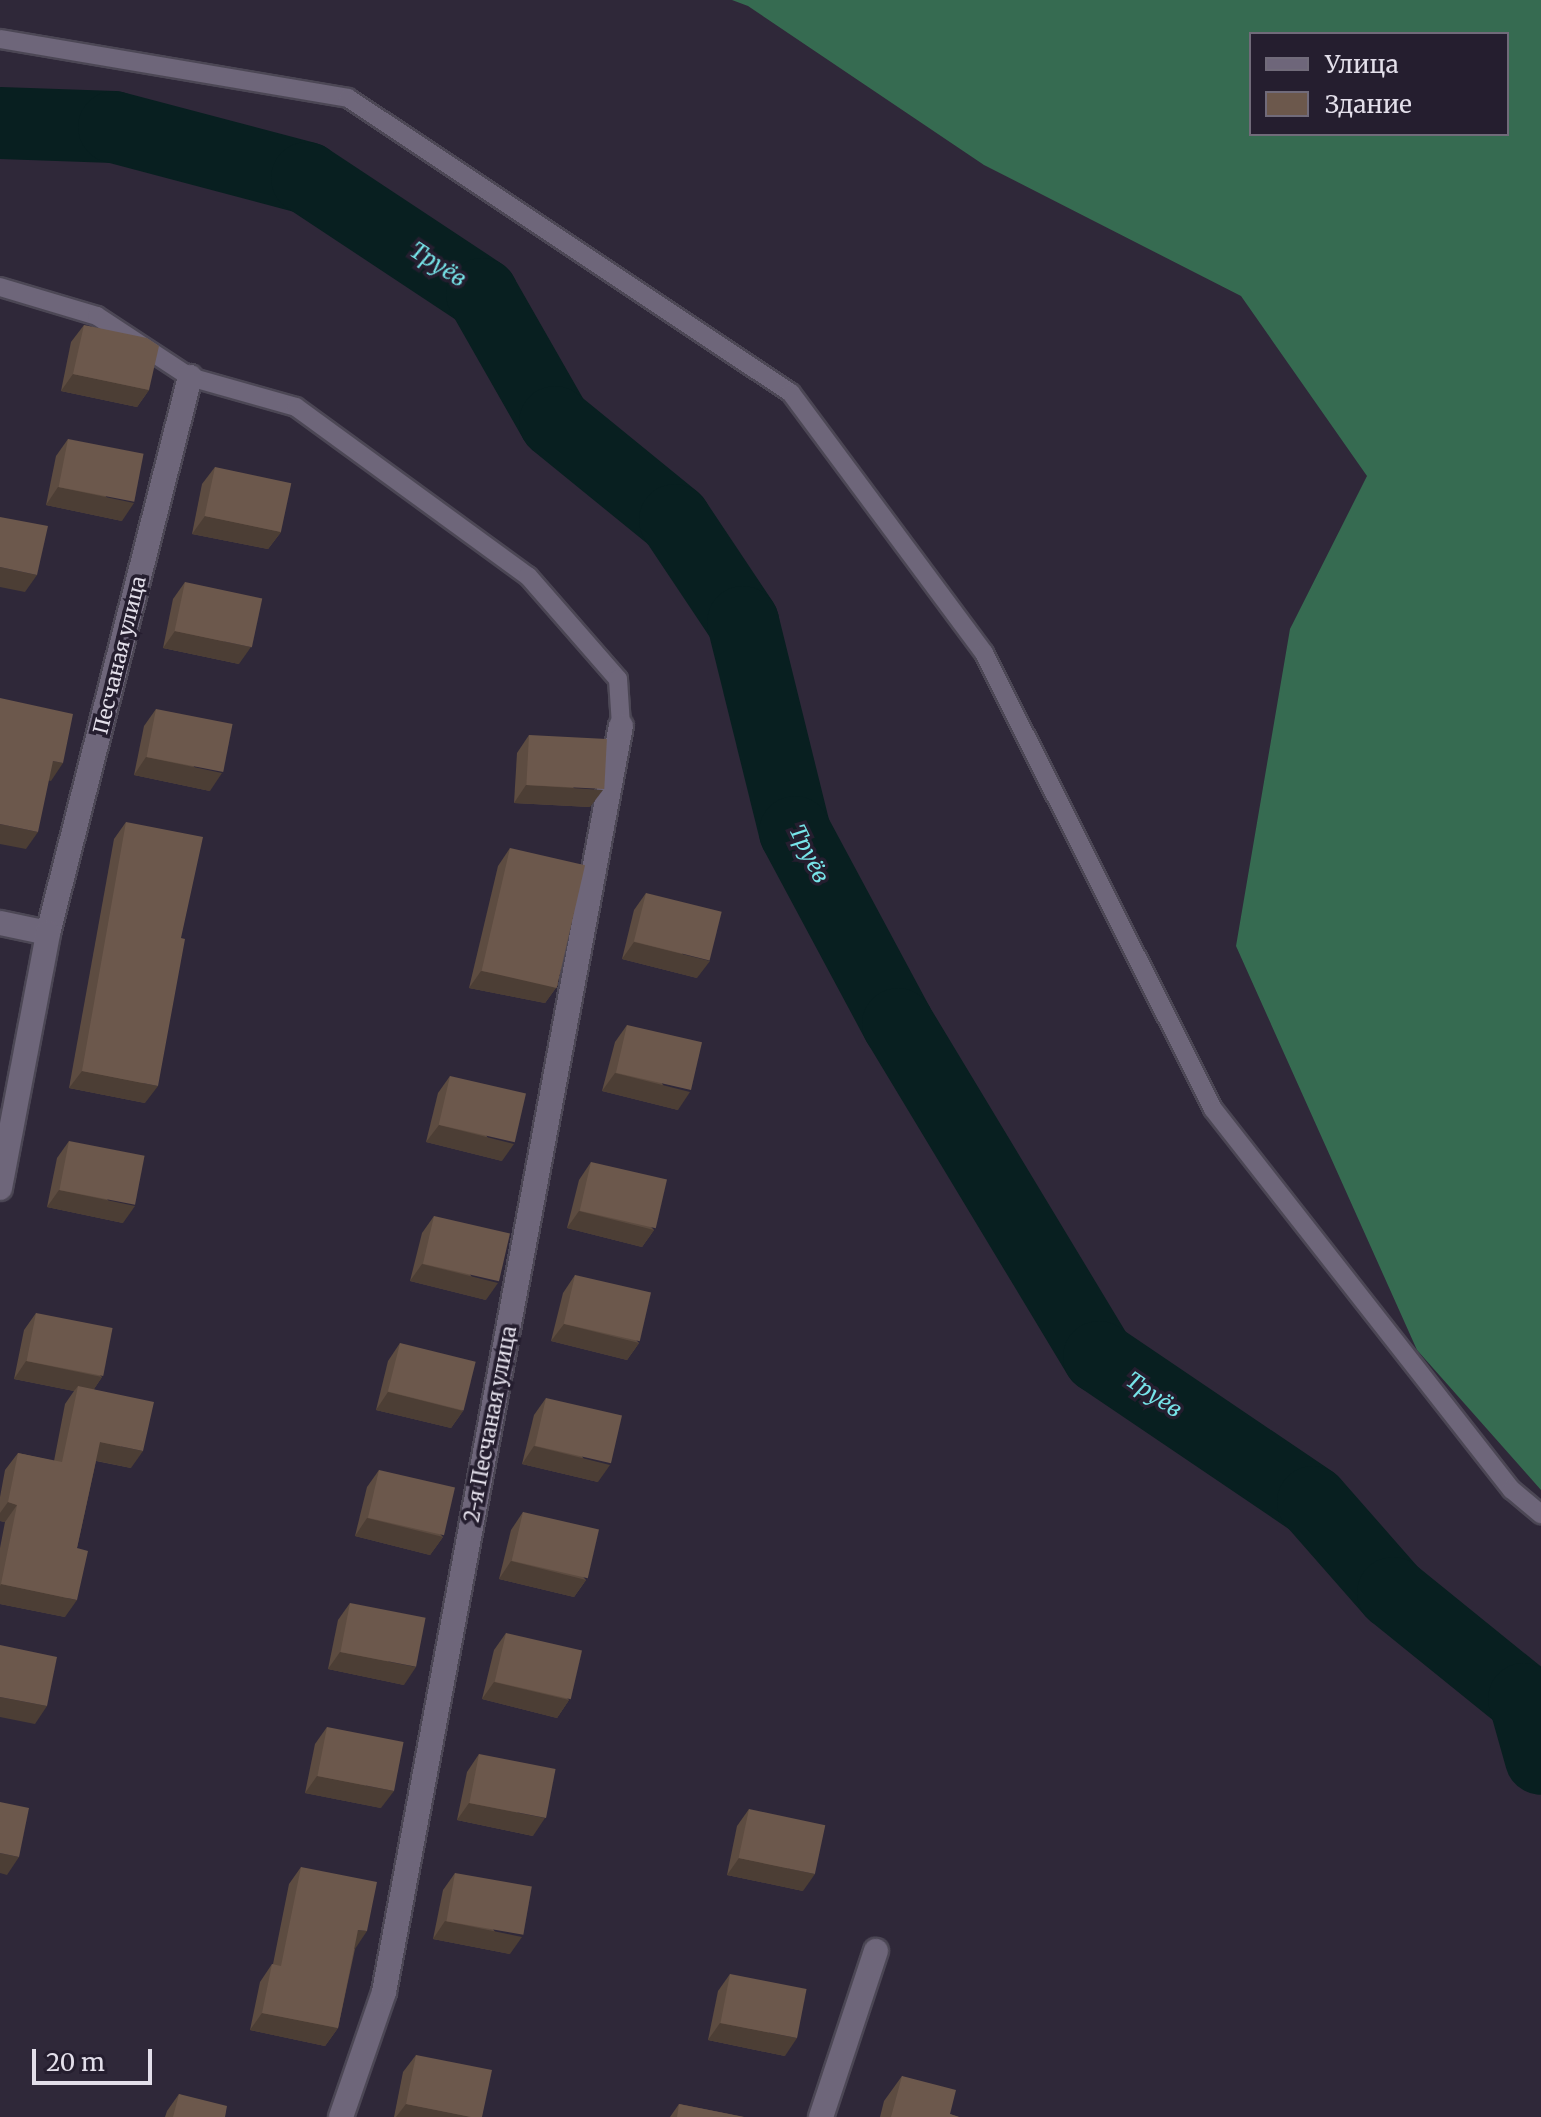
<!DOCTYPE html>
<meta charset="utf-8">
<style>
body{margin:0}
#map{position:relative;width:1541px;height:2117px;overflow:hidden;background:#2f2839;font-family:Merriweather,serif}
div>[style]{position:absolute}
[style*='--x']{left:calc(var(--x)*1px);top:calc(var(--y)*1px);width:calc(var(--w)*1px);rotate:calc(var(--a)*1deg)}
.forest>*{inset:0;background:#366b51}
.river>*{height:72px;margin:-36px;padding:0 36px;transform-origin:36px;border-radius:36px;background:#081f20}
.roads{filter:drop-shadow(2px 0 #4c4755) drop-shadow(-2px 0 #4c4755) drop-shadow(0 2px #4c4755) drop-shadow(0 -2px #4c4755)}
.lane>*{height:18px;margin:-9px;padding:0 9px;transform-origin:9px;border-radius:9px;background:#6e667a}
.street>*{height:24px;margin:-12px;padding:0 12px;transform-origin:12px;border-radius:12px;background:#6e667a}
.wall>*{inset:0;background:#5d4c41}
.shaded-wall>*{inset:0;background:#4c3e35}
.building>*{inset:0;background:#6c584c;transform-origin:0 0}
span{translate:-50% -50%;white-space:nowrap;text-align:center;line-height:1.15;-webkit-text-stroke:7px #251e2f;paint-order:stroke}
.street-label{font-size:20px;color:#e3dfea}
.water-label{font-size:22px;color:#77e4e9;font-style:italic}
.legend{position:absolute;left:1249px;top:32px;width:260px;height:104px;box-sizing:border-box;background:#251e2f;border:2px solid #716b7a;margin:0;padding:10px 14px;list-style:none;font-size:24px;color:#e3dfea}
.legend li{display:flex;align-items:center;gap:16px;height:40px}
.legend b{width:40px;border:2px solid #716b7a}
.scale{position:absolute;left:32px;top:2049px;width:120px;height:36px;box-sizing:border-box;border:4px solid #e3dfea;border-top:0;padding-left:10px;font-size:24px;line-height:28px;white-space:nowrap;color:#e3dfea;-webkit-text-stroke:6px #251e2f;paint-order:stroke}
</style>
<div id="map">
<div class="forest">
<div style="clip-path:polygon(evenodd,732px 0,1541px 0,1541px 1490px,1417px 1350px,1236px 946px,1290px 629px,1367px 476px,1241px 296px,984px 165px,748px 6px,732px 0,1251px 34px,1507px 34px,1507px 134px,1251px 134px,1251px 34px)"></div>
</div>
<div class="river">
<div style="--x:0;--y:123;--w:114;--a:2"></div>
<div style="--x:114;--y:127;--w:200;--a:14.8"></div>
<div style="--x:307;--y:178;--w:210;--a:33.5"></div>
<div style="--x:482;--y:294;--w:147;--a:60.3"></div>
<div style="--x:555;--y:422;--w:155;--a:39.2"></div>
<div style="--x:675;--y:520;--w:123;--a:56.3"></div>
<div style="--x:743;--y:622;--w:216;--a:76.1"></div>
<div style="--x:795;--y:832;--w:218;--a:61.8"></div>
<div style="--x:898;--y:1024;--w:389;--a:58.9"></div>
<div style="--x:1099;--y:1357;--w:258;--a:34.1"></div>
<div style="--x:1313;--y:1502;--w:121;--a:48.7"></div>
<div style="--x:1393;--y:1593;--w:169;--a:39"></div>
<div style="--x:1524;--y:1699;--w:62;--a:74.2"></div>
</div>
<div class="roads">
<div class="lane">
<div style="--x:0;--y:39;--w:353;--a:9.6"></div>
<div style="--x:348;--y:98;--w:532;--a:33.66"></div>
<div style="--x:791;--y:393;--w:324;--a:53.4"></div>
<div style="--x:984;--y:653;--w:510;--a:63.33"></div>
<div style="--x:1213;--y:1109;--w:484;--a:51.9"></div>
<div style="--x:1512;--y:1490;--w:38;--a:40"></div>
<div style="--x:0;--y:287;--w:101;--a:16.6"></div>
<div style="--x:97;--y:316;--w:111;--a:33.3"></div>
<div style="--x:190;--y:377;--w:110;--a:15.8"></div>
<div style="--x:296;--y:407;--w:287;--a:36.1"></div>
<div style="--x:528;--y:576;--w:137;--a:48.9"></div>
<div style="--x:618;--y:679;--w:47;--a:86.3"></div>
</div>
<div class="street">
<div style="--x:0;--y:923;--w:49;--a:11.8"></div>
<div style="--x:48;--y:933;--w:574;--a:-75.67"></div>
<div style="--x:0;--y:1188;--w:259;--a:-79.3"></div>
<div style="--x:341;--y:2117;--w:132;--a:-71"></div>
<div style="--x:384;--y:1992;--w:1288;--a:-79.4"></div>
<div style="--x:821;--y:2117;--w:175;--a:-71.7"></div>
</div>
</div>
<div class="wall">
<div style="clip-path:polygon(84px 325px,149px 390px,137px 407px,61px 391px,71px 342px)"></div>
<div style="clip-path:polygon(68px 439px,122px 521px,46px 505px,56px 456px)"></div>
<div style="clip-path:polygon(215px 467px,281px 532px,268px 549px,192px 534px,202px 484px)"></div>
<div style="clip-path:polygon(185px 582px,239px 664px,163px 648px,173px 599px)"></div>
<div style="clip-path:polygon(156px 709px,210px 791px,134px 775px,144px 726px)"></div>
<div style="clip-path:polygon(529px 735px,590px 807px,514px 803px,517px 753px)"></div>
<div style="clip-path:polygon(126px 822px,145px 1103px,69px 1088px,114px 839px)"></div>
<div style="clip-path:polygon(510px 848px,558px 985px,545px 1003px,469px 988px,498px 866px)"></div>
<div style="clip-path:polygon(646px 893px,697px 978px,622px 959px,634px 910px)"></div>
<div style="clip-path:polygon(627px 1025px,678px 1110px,602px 1091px,615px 1042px)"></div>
<div style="clip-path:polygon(450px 1076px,502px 1161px,426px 1142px,438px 1093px)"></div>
<div style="clip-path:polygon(69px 1141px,123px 1223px,47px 1207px,57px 1158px)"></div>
<div style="clip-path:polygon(591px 1162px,654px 1230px,642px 1247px,567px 1228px,579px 1180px)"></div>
<div style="clip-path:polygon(434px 1216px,486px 1300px,410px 1281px,422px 1233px)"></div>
<div style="clip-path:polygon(575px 1275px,639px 1343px,627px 1360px,551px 1341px,563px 1293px)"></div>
<div style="clip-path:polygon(36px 1313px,102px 1377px,94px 1389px,131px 1468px,96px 1461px,77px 1548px,65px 1617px,0 1604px,0 1548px,5px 1522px,0 1521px,0 1497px,5px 1470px,18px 1453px,54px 1461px,65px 1404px,74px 1391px,14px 1379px,24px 1330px)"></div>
<div style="clip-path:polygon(400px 1343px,463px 1411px,451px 1428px,376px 1410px,388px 1361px)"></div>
<div style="clip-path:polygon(546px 1398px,598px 1482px,522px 1464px,534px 1415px)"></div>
<div style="clip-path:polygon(379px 1470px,443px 1537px,430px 1555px,355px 1536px,367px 1487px)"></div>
<div style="clip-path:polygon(523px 1512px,586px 1580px,574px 1597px,499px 1579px,511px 1530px)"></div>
<div style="clip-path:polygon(350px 1603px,404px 1685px,328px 1669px,338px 1620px)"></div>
<div style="clip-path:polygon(506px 1633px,569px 1700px,557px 1718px,482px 1699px,494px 1650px)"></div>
<div style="clip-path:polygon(327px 1727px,381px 1808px,305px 1793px,315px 1744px)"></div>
<div style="clip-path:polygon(479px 1754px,533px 1836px,457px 1820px,467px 1772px)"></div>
<div style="clip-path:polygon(749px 1809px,803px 1891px,727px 1875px,737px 1826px)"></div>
<div style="clip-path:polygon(301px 1867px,355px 1949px,338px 2028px,325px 2046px,250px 2030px,260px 1982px,272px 1964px,273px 1964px,289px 1884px)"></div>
<div style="clip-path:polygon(455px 1873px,510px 1954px,433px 1939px,443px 1890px)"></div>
<div style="clip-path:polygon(730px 1974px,785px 2056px,708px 2040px,718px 1991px)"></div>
<div style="clip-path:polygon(416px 2055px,482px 2117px,394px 2117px,403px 2072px)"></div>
<div style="clip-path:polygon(902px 2076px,950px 2114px,959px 2117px,880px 2117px,884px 2101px)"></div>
<div style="clip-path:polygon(179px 2094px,225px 2117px,165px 2117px,167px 2111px)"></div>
<div style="clip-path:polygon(679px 2104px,744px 2117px,670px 2117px)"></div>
</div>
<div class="shaded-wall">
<div style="clip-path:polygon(73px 374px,149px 390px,137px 407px,61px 391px)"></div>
<div style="clip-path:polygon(58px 487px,134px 503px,122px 521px,46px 505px)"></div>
<div style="clip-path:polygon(205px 516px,281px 532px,268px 549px,192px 534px)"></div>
<div style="clip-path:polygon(0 567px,37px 575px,25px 592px,0 587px)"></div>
<div style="clip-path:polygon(175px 631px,251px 647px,239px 664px,163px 648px)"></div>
<div style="clip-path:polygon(146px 757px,222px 773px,210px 791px,134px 775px)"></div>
<div style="clip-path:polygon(53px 761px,63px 763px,51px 781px,40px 779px)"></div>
<div style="clip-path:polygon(526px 785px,603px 790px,590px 807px,514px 803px)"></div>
<div style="clip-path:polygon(0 824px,38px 832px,26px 849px,0 844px)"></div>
<div style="clip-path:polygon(634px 942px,710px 961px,697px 978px,622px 959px)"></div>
<div style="clip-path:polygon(481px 971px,558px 985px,545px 1003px,469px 988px)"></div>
<div style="clip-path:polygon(82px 1071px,158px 1086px,145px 1103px,69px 1088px)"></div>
<div style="clip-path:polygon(615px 1073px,690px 1092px,678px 1110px,602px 1091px)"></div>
<div style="clip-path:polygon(439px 1125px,514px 1144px,502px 1161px,426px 1142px)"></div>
<div style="clip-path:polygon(59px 1190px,135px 1206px,123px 1223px,47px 1207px)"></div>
<div style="clip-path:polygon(579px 1211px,654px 1230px,642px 1247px,567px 1228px)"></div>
<div style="clip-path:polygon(422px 1264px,498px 1283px,486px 1300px,410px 1281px)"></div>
<div style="clip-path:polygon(564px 1324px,639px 1343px,627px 1360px,551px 1341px)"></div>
<div style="clip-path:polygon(26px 1361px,102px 1377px,90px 1395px,78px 1386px,74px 1391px,14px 1379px)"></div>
<div style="clip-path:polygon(388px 1392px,463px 1411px,451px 1428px,376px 1410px)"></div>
<div style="clip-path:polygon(100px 1442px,143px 1451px,131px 1468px,88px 1459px)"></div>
<div style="clip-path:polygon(534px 1446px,610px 1465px,598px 1482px,522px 1464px)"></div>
<div style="clip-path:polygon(8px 1502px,17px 1505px,5px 1522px,0 1521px,0 1513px)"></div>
<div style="clip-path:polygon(367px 1518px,443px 1537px,430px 1555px,355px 1536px)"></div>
<div style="clip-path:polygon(511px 1561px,586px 1580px,574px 1597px,499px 1579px)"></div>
<div style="clip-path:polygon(1px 1584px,77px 1600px,65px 1617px,0 1604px,0 1586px)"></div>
<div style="clip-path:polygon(340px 1652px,416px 1667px,404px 1685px,328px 1669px)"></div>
<div style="clip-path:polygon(494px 1682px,569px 1700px,557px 1718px,482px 1699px)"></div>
<div style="clip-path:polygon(0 1697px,47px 1706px,35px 1724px,0 1717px)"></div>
<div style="clip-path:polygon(317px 1776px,394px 1791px,381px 1808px,305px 1793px)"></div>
<div style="clip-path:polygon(469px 1803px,545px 1818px,533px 1836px,457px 1820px)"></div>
<div style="clip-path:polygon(0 1853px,19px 1857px,7px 1875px,0 1873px)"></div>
<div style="clip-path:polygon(739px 1858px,815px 1874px,803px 1891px,727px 1875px)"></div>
<div style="clip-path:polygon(445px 1921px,522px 1937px,510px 1954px,433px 1939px)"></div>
<div style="clip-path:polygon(358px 1930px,367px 1931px,355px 1949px,346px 1947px)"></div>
<div style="clip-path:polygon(262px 2013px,338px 2028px,325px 2046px,250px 2030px)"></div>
<div style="clip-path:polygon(720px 2023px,797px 2038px,785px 2056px,708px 2040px)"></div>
<div style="clip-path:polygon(406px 2104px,471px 2117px,396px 2117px)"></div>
</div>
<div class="building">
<div style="clip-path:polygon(84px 325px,147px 338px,159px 346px,149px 390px,73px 374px)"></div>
<div style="left:68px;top:439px;width:77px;height:49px;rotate:11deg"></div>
<div style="left:215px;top:467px;width:78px;height:50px;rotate:12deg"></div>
<div style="clip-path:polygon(0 517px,48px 526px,37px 575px,0 567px)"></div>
<div style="left:185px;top:582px;width:79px;height:50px;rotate:12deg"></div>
<div style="clip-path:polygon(0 698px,73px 714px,63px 763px,53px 761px,38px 832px,0 824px)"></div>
<div style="left:156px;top:709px;width:78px;height:49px;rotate:11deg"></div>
<div style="left:529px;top:735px;width:78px;height:50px;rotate:3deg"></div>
<div style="clip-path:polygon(126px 822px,203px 837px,181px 938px,185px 939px,158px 1086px,82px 1071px)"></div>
<div style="left:510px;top:848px;width:77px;height:126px;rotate:13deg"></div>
<div style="left:646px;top:893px;width:78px;height:50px;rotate:14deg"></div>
<div style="left:627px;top:1025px;width:77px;height:49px;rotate:13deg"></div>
<div style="left:450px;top:1076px;width:78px;height:50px;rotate:13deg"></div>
<div style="left:69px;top:1141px;width:77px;height:50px;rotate:11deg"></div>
<div style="left:591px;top:1162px;width:78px;height:50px;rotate:13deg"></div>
<div style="left:434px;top:1216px;width:78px;height:49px;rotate:13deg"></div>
<div style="left:575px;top:1275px;width:78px;height:50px;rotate:13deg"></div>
<div style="left:36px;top:1313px;width:78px;height:49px;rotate:11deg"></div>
<div style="left:400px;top:1343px;width:78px;height:50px;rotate:14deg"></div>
<div style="clip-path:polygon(78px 1386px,154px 1402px,143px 1451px,100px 1442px,77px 1548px,88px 1551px,77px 1600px,1px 1584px,17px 1505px,8px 1502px,18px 1453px,62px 1462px)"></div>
<div style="left:546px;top:1398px;width:78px;height:49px;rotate:13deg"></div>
<div style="left:379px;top:1470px;width:78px;height:49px;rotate:13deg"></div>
<div style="left:523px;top:1512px;width:78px;height:50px;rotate:13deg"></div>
<div style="left:350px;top:1603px;width:77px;height:50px;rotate:11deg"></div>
<div style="left:506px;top:1633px;width:78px;height:50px;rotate:13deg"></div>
<div style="clip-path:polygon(0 1645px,57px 1657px,47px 1706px,0 1697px)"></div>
<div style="left:327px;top:1727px;width:78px;height:50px;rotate:11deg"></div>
<div style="left:479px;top:1754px;width:78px;height:50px;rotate:11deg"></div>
<div style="clip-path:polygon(0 1802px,29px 1808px,19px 1857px,0 1853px)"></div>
<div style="left:749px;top:1809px;width:78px;height:50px;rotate:12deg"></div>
<div style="clip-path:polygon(301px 1867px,377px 1882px,367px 1931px,358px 1930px,338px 2028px,262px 2013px,272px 1964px,281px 1966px)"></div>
<div style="left:455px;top:1873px;width:78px;height:49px;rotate:10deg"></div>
<div style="left:730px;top:1974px;width:78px;height:50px;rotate:11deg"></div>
<div style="clip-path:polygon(416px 2055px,492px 2070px,482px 2117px,471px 2117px,406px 2104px)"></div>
<div style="clip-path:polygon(902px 2076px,956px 2090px,950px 2114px,959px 2117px,891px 2117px)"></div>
<div style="clip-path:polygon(179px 2094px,227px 2106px,225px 2117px,173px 2117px)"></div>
<div style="clip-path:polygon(679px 2104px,744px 2117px,677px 2117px)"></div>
</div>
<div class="street-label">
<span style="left:119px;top:655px;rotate:-76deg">Песчаная улица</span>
<span style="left:490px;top:1424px;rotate:-79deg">2-я Песчаная улица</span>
</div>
<div class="water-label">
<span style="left:438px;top:265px;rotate:33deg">Труёв</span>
<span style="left:809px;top:854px;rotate:64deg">Труёв</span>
<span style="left:1154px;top:1395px;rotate:34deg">Труёв</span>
</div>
<ul class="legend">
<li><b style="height:10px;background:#6e667a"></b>Улица</li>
<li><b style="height:22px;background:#6c584c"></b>Здание</li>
</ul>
<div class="scale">20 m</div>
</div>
